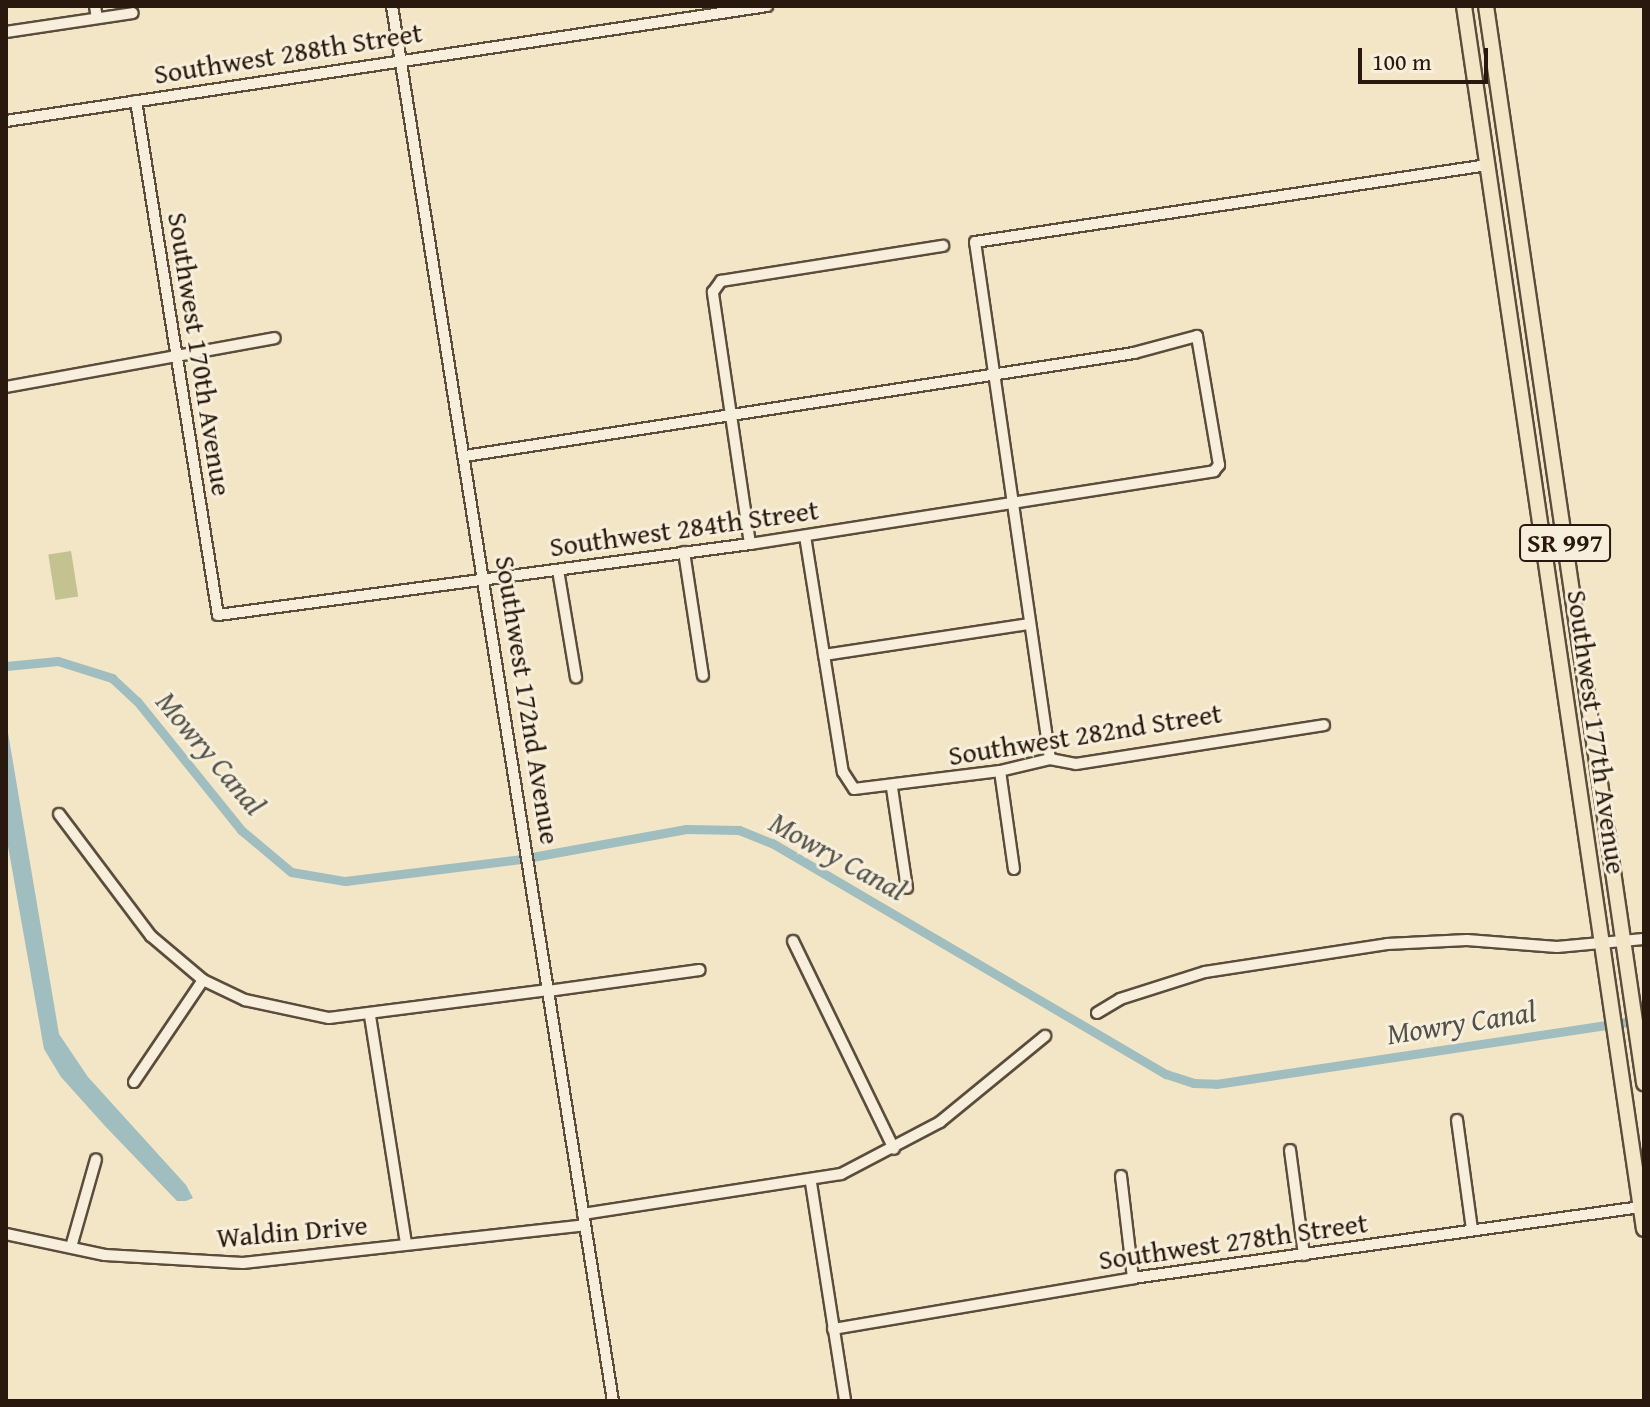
<!DOCTYPE html>
<style>
body{margin:0}
#map{position:relative;width:1650px;height:1407px;overflow:hidden;background:#f3e6c7;font-family:"Gentium Book Plus",serif}
div>[style]{position:absolute}
[style*='--x']{left:calc(var(--x)*1px);top:calc(var(--y)*1px);width:calc(var(--w)*1px);rotate:calc(var(--a)*1deg)}
.green>*{inset:0;background:#c3c290;transform-origin:0 0}
.water>*{inset:0;background:#a0bdbf}
.canal>*{height:9px;margin:-4.5px;padding:0 4.5px;transform-origin:4.5px;border-radius:4.5px;background:#a0bdbf}
.roads{filter:drop-shadow(2px 0 #5b4c3c) drop-shadow(-2px 0 #5b4c3c) drop-shadow(0 2px #5b4c3c) drop-shadow(0 -2px #5b4c3c)}
.minor>*{height:10px;margin:-5px;padding:0 5px;transform-origin:5px;border-radius:5px;background:#f7efdb}
.highway>*{height:14px;margin:-7px;padding:0 7px;transform-origin:7px;border-radius:7px;background:#f3e6c7}
span{translate:-50% -50%;white-space:nowrap;text-align:center;line-height:1.15;-webkit-text-stroke:6px #f7efdb;paint-order:stroke}
.shield-label span{padding:2px 6px;background:#f7efdb;border:2px solid;border-radius:6px;-webkit-text-stroke-width:0}
.shield-label{font-size:26px;color:#28180d;font-weight:700}
.street-label{font-size:28px;color:#28180d}
.water-label{font-size:30px;color:#52524b;font-style:italic}
.frame{position:absolute;inset:0;border:8px solid #28180d;pointer-events:none}
.scale{position:absolute;left:1358px;top:48px;width:130px;height:36px;box-sizing:border-box;border:4px solid #28180d;border-top:0;padding-left:10px;font-size:24px;line-height:28px;white-space:nowrap;color:#28180d;-webkit-text-stroke:6px #f7efdb;paint-order:stroke}
</style>
<div id="map">
<div class="green">
<div style="left:71px;top:551px;width:46px;height:23px;rotate:81deg"></div>
</div>
<div class="water">
<div style="clip-path:polygon(6px 721px,59px 1034px,88px 1077px,186px 1185px,193px 1198px,186px 1201px,177px 1201px,105px 1126px,61px 1077px,44px 1049px,6px 835px)"></div>
</div>
<div class="canal">
<div style="--x:6;--y:666;--w:52;--a:-5.5"></div>
<div style="--x:58;--y:661;--w:57;--a:17.5"></div>
<div style="--x:112;--y:678;--w:34;--a:43"></div>
<div style="--x:137;--y:701;--w:166;--a:51.1"></div>
<div style="--x:241;--y:830;--w:65;--a:40"></div>
<div style="--x:291;--y:872;--w:55;--a:9.5"></div>
<div style="--x:345;--y:881;--w:177;--a:-7.1"></div>
<div style="--x:521;--y:859;--w:168;--a:-10.3"></div>
<div style="--x:686;--y:829;--w:53;--a:1.1"></div>
<div style="--x:739;--y:830;--w:35;--a:22"></div>
<div style="--x:772;--y:843;--w:457;--a:30.4"></div>
<div style="--x:1166;--y:1074;--w:28;--a:18"></div>
<div style="--x:1193;--y:1083;--w:23;--a:2"></div>
<div style="--x:1216;--y:1084;--w:433;--a:-8.6"></div>
</div>
<div class="roads">
<div class="minor">
<div style="--x:95;--y:6;--w:12;--a:81"></div>
<div style="--x:392;--y:6;--w:1412;--a:81"></div>
<div style="--x:6;--y:32;--w:128;--a:-8.5"></div>
<div style="--x:136;--y:101;--w:520;--a:80.94"></div>
<div style="--x:218;--y:615;--w:537;--a:-7.6"></div>
<div style="--x:750;--y:544;--w:470;--a:-8.9"></div>
<div style="--x:1214;--y:471;--w:8;--a:-50"></div>
<div style="--x:1219;--y:465;--w:131;--a:-99.7"></div>
<div style="--x:1197;--y:336;--w:65;--a:164.9"></div>
<div style="--x:1134;--y:353;--w:677;--a:171.25"></div>
<div style="--x:6;--y:121;--w:770;--a:-8.59"></div>
<div style="--x:6;--y:387;--w:273;--a:-10.3"></div>
<div style="--x:805;--y:536;--w:239;--a:80.9"></div>
<div style="--x:843;--y:772;--w:20;--a:57"></div>
<div style="--x:854;--y:789;--w:147;--a:-7"></div>
<div style="--x:1000;--y:771;--w:51;--a:-13.5"></div>
<div style="--x:1050;--y:759;--w:26;--a:11"></div>
<div style="--x:1076;--y:764;--w:251;--a:-8.9"></div>
<div style="--x:750;--y:544;--w:255;--a:-98.4"></div>
<div style="--x:713;--y:292;--w:14;--a:-54"></div>
<div style="--x:721;--y:281;--w:225;--a:-9"></div>
<div style="--x:684;--y:552;--w:125;--a:81.3"></div>
<div style="--x:558;--y:570;--w:109;--a:80.5"></div>
<div style="--x:824;--y:655;--w:208;--a:-8.6"></div>
<div style="--x:1050;--y:759;--w:522;--a:-98.25"></div>
<div style="--x:975;--y:242;--w:519;--a:-8.54"></div>
<div style="--x:1000;--y:771;--w:99;--a:81.9"></div>
<div style="--x:892;--y:788;--w:101;--a:81.5"></div>
<div style="--x:59;--y:814;--w:153;--a:53"></div>
<div style="--x:151;--y:936;--w:68;--a:40.2"></div>
<div style="--x:203;--y:980;--w:47;--a:25.5"></div>
<div style="--x:245;--y:1000;--w:86;--a:12.1"></div>
<div style="--x:329;--y:1018;--w:221;--a:-7.3"></div>
<div style="--x:793;--y:941;--w:231;--a:64.1"></div>
<div style="--x:548;--y:991;--w:153;--a:-7.9"></div>
<div style="--x:1097;--y:1013;--w:27;--a:-31"></div>
<div style="--x:1120;--y:999;--w:89;--a:-17.6"></div>
<div style="--x:1205;--y:972;--w:184;--a:-8.7"></div>
<div style="--x:1387;--y:944;--w:80;--a:-2.9"></div>
<div style="--x:1467;--y:940;--w:90;--a:4.4"></div>
<div style="--x:1557;--y:947;--w:87;--a:-5.3"></div>
<div style="--x:370;--y:1016;--w:231;--a:81"></div>
<div style="--x:134;--y:1082;--w:123;--a:-55.9"></div>
<div style="--x:1457;--y:1120;--w:110;--a:82.2"></div>
<div style="--x:1290;--y:1150;--w:106;--a:82.4"></div>
<div style="--x:1121;--y:1176;--w:103;--a:83.3"></div>
<div style="--x:811;--y:1183;--w:221;--a:81.1"></div>
<div style="--x:583;--y:1214;--w:261;--a:-8.8"></div>
<div style="--x:841;--y:1174;--w:112;--a:-27.7"></div>
<div style="--x:940;--y:1122;--w:136;--a:-39.3"></div>
<div style="--x:6;--y:1234;--w:101;--a:12"></div>
<div style="--x:105;--y:1255;--w:138;--a:3.3"></div>
<div style="--x:243;--y:1263;--w:344;--a:-6.3"></div>
<div style="--x:71;--y:1247;--w:91;--a:-74.1"></div>
<div style="--x:833;--y:1329;--w:304;--a:-9.6"></div>
<div style="--x:1133;--y:1278;--w:513;--a:-7.96"></div>
</div>
<div class="highway">
<div style="--x:1464;--y:6;--w:1236;--a:81.63"></div>
<div style="--x:1486;--y:6;--w:1089;--a:81.65"></div>
</div>
</div>
<div class="shield-label">
<span style="left:1565px;top:543px">SR 997</span>
</div>
<div class="street-label">
<span style="left:288px;top:53px;rotate:-9deg">Southwest 288th Street</span>
<span style="left:200px;top:354px;rotate:81deg">Southwest 170th Avenue</span>
<span style="left:684px;top:528px;rotate:-8deg">Southwest 284th Street</span>
<span style="left:528px;top:700px;rotate:81deg">Southwest 172nd Avenue</span>
<span style="left:1597px;top:732px;rotate:82deg">Southwest 177th Avenue</span>
<span style="left:1085px;top:734px;rotate:-9deg">Southwest 282nd Street</span>
<span style="left:292px;top:1231px;rotate:-5deg">Waldin Drive</span>
<span style="left:1233px;top:1241px;rotate:-8deg">Southwest 278th Street</span>
</div>
<div class="water-label">
<span style="left:211px;top:753px;rotate:50deg">Mowry Canal</span>
<span style="left:838px;top:856px;rotate:29deg">Mowry Canal</span>
<span style="left:1461px;top:1022px;rotate:-9deg">Mowry Canal</span>
</div>
<div class="frame"></div>
<div class="scale">100 m</div>
</div>
